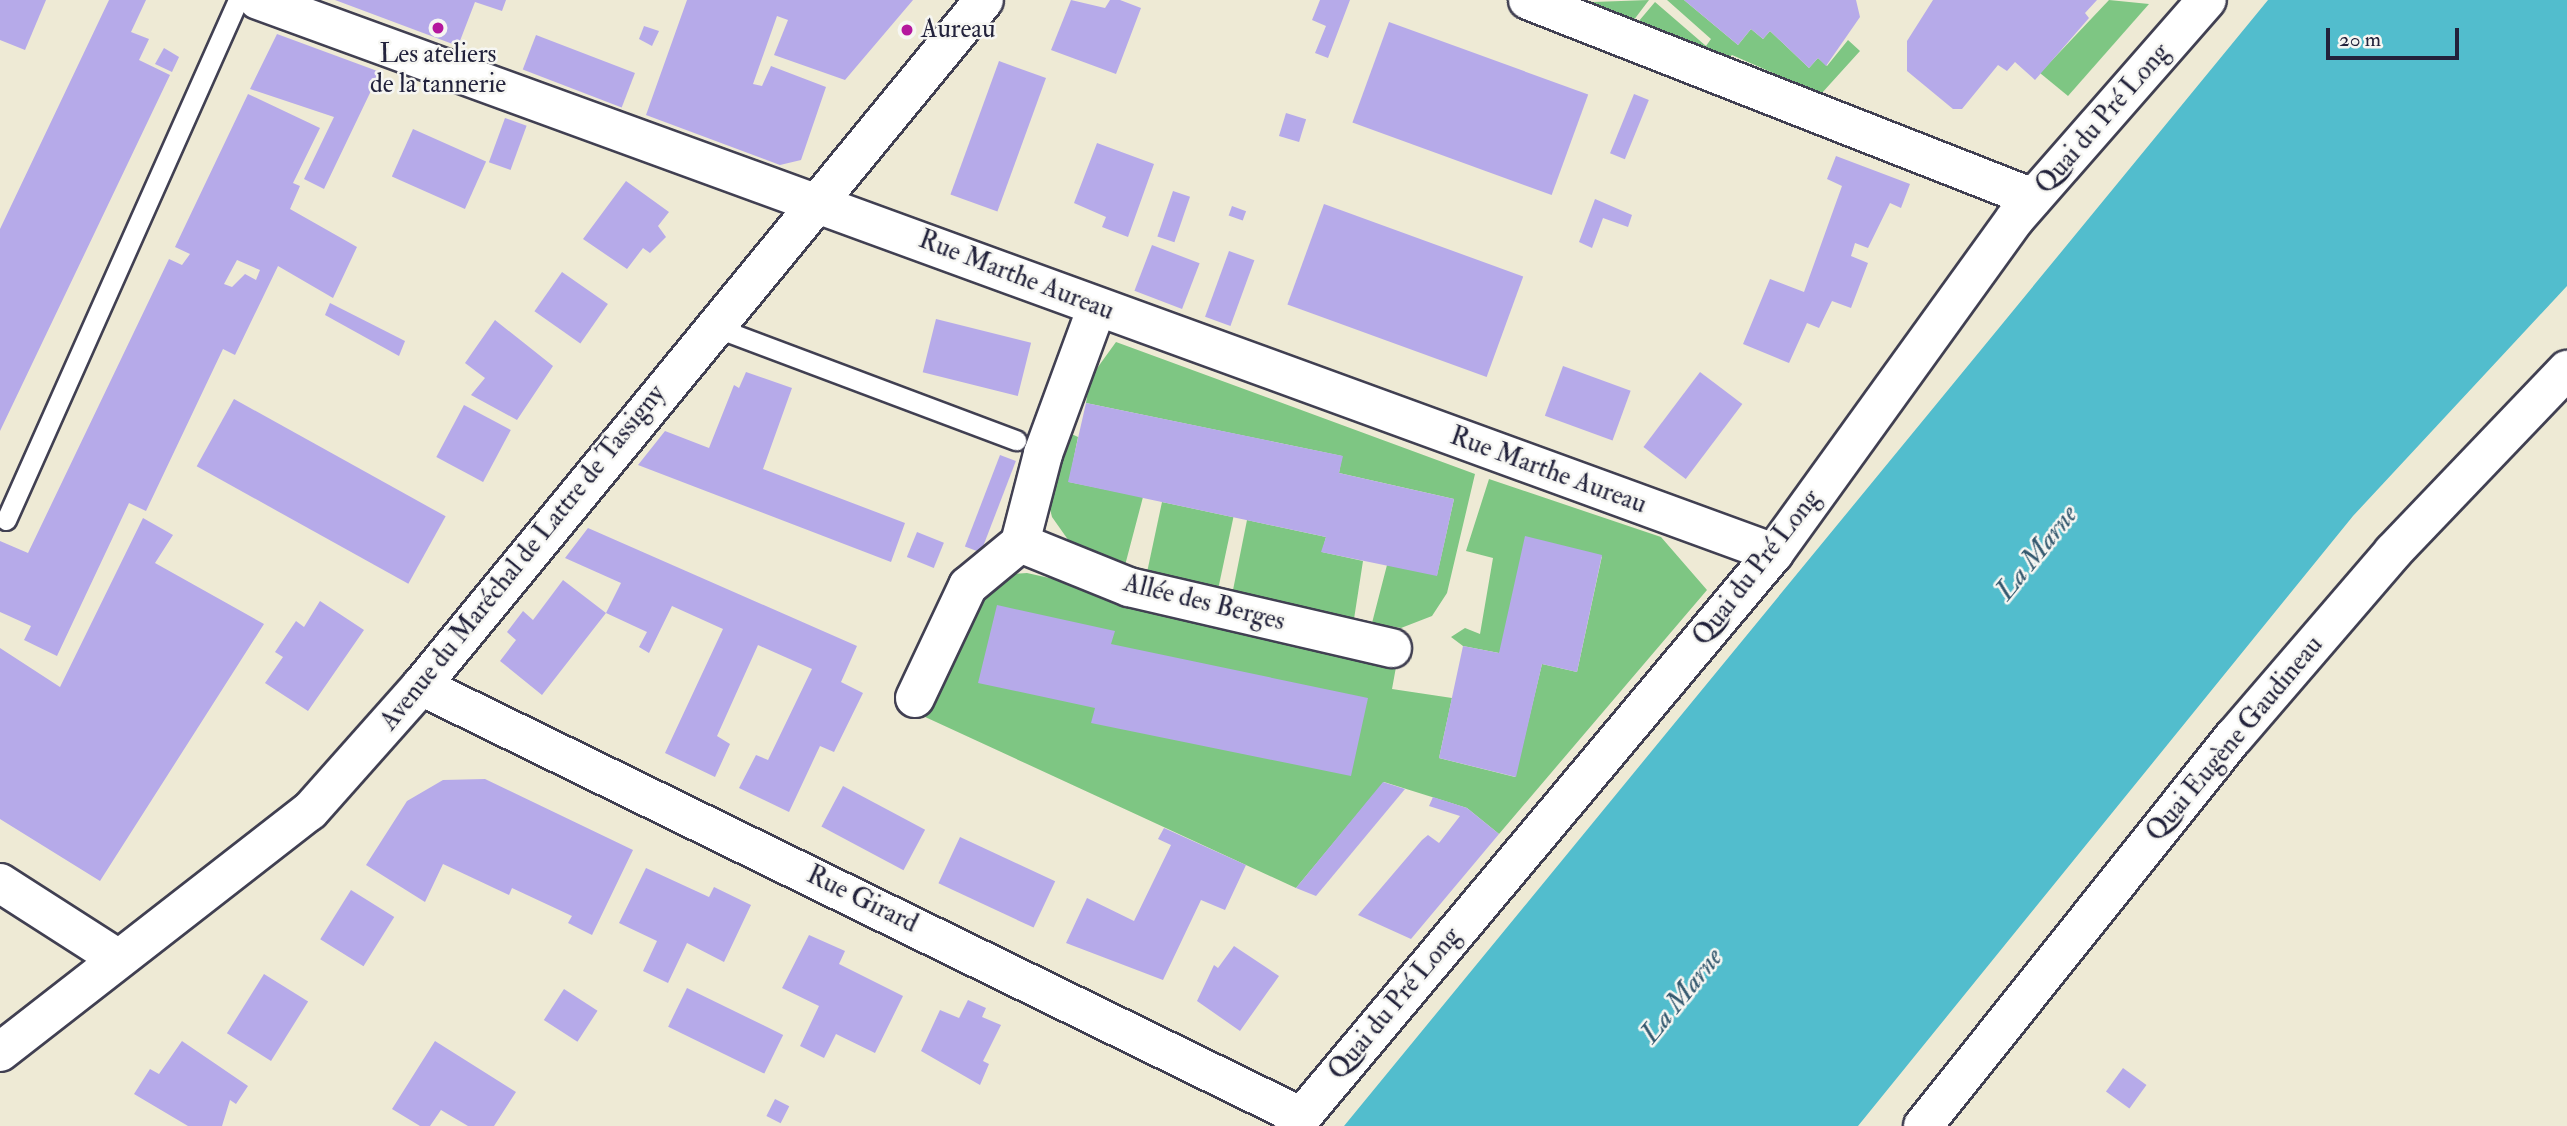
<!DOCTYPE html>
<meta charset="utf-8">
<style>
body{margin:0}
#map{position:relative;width:2567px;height:1126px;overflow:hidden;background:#eeead5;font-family:"IM FELL Double Pica",serif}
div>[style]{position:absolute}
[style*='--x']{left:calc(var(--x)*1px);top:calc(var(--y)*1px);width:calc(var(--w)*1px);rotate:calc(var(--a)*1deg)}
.green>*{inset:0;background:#7ec683;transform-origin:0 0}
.water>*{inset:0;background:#52bdcd}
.building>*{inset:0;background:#b6aae9;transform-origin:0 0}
.roads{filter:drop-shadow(2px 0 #414052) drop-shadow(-2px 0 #414052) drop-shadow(0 2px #414052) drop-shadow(0 -2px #414052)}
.service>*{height:19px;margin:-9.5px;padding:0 9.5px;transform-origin:9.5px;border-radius:9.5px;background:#fff}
.minor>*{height:38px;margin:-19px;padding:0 19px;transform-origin:19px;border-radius:19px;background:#fff}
.dots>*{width:19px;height:19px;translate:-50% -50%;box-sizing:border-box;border:4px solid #f6f6f2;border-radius:50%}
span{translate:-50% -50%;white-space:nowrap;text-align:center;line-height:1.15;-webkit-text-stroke:5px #f6f6f2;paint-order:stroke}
.poi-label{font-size:26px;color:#22223b}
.left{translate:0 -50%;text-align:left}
.street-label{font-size:26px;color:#22223b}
.water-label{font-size:28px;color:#33586e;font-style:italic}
.scale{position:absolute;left:2326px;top:28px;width:133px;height:32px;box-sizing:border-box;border:4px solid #22223b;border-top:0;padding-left:9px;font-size:21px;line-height:24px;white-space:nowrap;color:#22223b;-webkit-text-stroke:5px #f6f6f2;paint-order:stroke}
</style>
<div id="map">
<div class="green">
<div style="clip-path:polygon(1582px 0,1593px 2px,1649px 0,1630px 25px)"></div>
<div style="clip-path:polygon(1667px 0,1684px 0,1738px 45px,1751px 29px,1763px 39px,1770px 31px,1809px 68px,1818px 58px,1827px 66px,1848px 40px,1860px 51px,1821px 94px,1732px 55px,1724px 62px,1633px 28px,1655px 2px,1706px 46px,1711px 39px)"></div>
<div style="clip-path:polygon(2109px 0,2149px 4px,2068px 96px,2040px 73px)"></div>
<div style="clip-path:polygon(1116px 342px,1475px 474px,1447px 593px,1432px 616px,1401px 628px,1372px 623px,1387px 565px,1437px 575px,1454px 499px,1339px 473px,1342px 456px,1086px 403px,1090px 378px)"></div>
<div style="clip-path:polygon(1063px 430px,1078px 437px,1069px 482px,1143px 497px,1123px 573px,1076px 551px,1052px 517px,1046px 493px)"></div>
<div style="clip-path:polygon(1489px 479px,1661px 537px,1707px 590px,1499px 834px,1467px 808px,1384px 782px,1296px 888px,923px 716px,976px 595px,996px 575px,1027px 573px,1398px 656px,1392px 689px,1452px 698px,1439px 758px,1515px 777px,1542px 664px,1577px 672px,1602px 556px,1499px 653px,1463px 646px,1451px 637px,1465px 628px,1480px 634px,1493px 558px,1466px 551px)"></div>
<div style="left:1162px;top:502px;width:73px;height:76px;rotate:12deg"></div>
<div style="clip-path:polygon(1247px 520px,1326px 537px,1322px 552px,1363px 561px,1354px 619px,1232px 595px)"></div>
</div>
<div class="water">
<div style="clip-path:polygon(2268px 0,2567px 0,2567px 286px,2353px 516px,1858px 1126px,1344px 1126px)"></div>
</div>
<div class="building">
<div style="clip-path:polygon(0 0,46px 0,25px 50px,0 40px)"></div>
<div style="clip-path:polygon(109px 0,146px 0,131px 32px,149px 39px,139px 60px,170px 75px,0 431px,0 229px)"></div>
<div style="clip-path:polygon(335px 0,506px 0,502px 11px,475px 2px,458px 46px)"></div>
<div style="clip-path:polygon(687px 0,913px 0,845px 80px,774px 55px,788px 20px,777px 16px,753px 84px,762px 86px,771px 66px,826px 87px,801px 160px,780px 165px,646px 115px)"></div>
<div style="clip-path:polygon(1071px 0,1105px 8px,1110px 0,1120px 0,1141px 8px,1116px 74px,1051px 50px)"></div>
<div style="clip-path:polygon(1320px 0,1350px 0,1328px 58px,1315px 53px,1326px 26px,1312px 20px)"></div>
<div style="clip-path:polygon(1684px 0,1856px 0,1860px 17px,1826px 66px,1818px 58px,1809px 68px,1770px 31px,1763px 39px,1751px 29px,1738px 45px)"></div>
<div style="clip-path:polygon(1933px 0,2097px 0,2085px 13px,2089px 18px,2035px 80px,2015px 62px,2007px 71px,1998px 65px,1962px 109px,1953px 109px,1907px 71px,1907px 41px)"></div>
<div style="left:1389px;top:22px;width:212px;height:107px;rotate:20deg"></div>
<div style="clip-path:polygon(644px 26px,659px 31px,652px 46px,639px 39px)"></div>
<div style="clip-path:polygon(277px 34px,380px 72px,324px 189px,304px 179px,334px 117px,250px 89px)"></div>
<div style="left:536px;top:35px;width:106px;height:37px;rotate:21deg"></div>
<div style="clip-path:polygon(164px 48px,179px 57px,172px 72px,155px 64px)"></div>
<div style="left:999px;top:61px;width:50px;height:142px;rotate:20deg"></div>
<div style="clip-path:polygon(evenodd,248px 94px,320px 128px,293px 183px,300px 186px,290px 209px,357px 247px,333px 298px,278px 266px,235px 355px,223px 349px,146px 511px,129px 503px,57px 656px,24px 640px,31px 626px,0 612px,0 541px,28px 553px,169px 259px,182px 265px,190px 254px,175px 247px,248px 94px,237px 260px,260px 270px,256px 280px,245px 274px,232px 287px,224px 284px,237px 260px)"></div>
<div style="left:1634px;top:94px;width:16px;height:64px;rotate:22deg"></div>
<div style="left:1286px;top:113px;width:21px;height:24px;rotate:17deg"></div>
<div style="left:505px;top:118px;width:23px;height:47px;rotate:20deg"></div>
<div style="left:413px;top:129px;width:80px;height:52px;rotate:24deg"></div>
<div style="clip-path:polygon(1097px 143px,1154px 164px,1128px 237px,1102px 227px,1106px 217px,1074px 203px)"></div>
<div style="clip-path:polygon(1836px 156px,1910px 184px,1901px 208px,1890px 203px,1868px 248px,1855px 243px,1851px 256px,1868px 263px,1851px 308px,1832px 301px,1819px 328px,1807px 323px,1789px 363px,1743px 344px,1770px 279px,1804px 292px,1842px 186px,1827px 179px)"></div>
<div style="clip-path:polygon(626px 181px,669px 212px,658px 226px,666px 237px,650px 253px,643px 248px,627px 269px,583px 239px)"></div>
<div style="left:1173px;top:191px;width:18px;height:48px;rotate:19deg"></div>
<div style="clip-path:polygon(1595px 199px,1632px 215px,1628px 227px,1603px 218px,1592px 248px,1579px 242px)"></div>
<div style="left:1324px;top:204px;width:212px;height:107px;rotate:20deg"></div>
<div style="left:1232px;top:206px;width:15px;height:10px;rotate:20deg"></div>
<div style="left:1152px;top:245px;width:51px;height:49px;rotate:21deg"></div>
<div style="left:1229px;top:251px;width:27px;height:70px;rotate:20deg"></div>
<div style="left:562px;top:272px;width:56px;height:48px;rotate:35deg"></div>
<div style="clip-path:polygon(330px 303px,405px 341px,399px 356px,325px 315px)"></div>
<div style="left:936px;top:319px;width:98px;height:55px;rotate:14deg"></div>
<div style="clip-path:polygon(495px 320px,553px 366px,517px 420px,471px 395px,485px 378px,465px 363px)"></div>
<div style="left:1563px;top:366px;width:72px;height:53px;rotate:20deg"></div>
<div style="clip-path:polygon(746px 372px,792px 388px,763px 469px,905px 523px,891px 562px,638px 465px,665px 431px,709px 448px,734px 385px,739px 388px)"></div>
<div style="left:1700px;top:372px;width:53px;height:94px;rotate:37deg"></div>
<div style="left:234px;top:399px;width:242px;height:77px;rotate:29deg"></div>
<div style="clip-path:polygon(1086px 403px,1343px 456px,1339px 473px,1454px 499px,1437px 576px,1321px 552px,1326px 537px,1068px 482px)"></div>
<div style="left:464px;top:405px;width:53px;height:59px;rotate:28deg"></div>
<div style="left:1000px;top:455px;width:17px;height:98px;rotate:21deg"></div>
<div style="clip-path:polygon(143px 518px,173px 535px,155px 563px,264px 624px,100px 881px,0 819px,0 648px,60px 687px)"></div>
<div style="clip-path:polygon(588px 528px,857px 646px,841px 682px,863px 693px,834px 752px,820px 746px,789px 812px,739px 788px,756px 755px,768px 760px,812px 669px,758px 645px,717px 736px,730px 744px,715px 777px,665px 753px,723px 629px,672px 606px,649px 653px,639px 647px,647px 632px,606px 613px,621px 583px,565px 558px)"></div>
<div style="left:917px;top:532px;width:29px;height:27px;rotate:22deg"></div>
<div style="clip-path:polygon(1525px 536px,1602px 555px,1577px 672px,1542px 664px,1516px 777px,1439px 758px,1463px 646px,1499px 653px)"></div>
<div style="clip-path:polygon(563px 580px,606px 613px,542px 695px,500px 661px,516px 640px,507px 632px,523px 611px,533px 620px)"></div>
<div style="clip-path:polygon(320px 601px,364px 630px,308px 711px,265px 683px,283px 657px,275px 652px,296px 621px,304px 627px)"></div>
<div style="clip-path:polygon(997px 605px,1115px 631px,1111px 644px,1368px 698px,1351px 776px,1091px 723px,1095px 708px,978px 683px)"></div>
<div style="clip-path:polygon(485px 779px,633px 850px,592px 935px,568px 923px,572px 916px,512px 888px,509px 895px,443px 864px,425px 902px,366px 865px,407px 801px,443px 780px)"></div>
<div style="clip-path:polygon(1383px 782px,1405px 789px,1316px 896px,1296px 888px)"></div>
<div style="left:843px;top:786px;width:93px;height:46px;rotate:28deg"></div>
<div style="clip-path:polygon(1433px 797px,1467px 808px,1499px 834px,1411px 939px,1358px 915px,1422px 840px,1428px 835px,1439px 843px,1460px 816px,1429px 806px)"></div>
<div style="clip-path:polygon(1164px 828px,1246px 865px,1225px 910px,1201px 900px,1163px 980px,1066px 943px,1087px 898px,1134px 921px,1171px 845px,1158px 839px)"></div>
<div style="left:960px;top:837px;width:105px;height:51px;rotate:25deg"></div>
<div style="clip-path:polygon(646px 868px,709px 897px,714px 887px,751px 905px,724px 962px,687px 943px,668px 983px,643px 971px,657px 941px,619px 923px)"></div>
<div style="left:351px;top:890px;width:51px;height:58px;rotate:32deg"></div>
<div style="clip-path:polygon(809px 935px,845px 951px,839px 964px,903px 996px,875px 1053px,836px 1034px,824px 1058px,800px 1046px,819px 1006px,782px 988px)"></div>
<div style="clip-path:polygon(1234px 946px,1279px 976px,1240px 1031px,1197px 1001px,1214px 965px,1218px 968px)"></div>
<div style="left:264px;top:974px;width:52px;height:70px;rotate:32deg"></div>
<div style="left:687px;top:988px;width:107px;height:43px;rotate:26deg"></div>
<div style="left:564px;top:989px;width:40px;height:37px;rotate:33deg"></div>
<div style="clip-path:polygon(968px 1000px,986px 1008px,982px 1017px,1001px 1025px,983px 1061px,989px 1064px,980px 1085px,921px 1051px,940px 1010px,959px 1018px)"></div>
<div style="clip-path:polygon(182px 1041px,248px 1086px,236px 1104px,230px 1100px,222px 1126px,188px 1126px,134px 1094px,150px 1069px,159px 1074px)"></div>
<div style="clip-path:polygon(435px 1041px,516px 1092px,494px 1126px,468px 1126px,441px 1110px,430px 1126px,420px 1126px,392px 1109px)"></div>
<div style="left:2123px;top:1068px;width:29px;height:29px;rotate:36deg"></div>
<div style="left:775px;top:1099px;width:16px;height:19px;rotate:27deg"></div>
</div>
<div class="roads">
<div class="service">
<div style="--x:712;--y:326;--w:325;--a:20.6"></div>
<div style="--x:6;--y:520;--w:569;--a:-65.96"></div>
</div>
<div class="minor">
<div style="--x:258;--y:0;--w:1614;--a:20.04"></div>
<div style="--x:1528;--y:0;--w:542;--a:21.41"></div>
<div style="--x:1097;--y:307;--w:157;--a:110.2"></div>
<div style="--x:1043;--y:454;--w:92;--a:104.5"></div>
<div style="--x:1020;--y:543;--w:118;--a:22"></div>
<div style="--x:1129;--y:587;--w:270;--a:13.1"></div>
<div style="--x:421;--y:686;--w:981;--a:26.07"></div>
<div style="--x:915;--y:698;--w:124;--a:-64.7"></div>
<div style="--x:968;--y:586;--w:67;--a:-39.6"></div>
<div style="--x:0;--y:883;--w:139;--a:32.7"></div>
<div style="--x:0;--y:1052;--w:393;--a:-37.9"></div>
<div style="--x:310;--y:811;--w:167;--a:-48.4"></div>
<div style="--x:421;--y:686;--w:887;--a:-50.62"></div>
<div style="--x:1294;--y:1126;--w:747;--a:-50.05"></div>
<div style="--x:1774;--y:553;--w:412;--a:-54.2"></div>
<div style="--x:2015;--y:219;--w:291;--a:-48.8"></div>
<div style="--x:1923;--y:1126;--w:498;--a:-51.4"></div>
<div style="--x:2234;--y:737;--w:244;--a:-49.3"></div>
<div style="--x:2393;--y:552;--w:252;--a:-46.3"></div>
</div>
</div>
<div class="dots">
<div style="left:438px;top:28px;background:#b5179e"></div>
<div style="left:907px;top:30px;background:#b5179e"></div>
</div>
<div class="poi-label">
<span class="left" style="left:921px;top:30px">Aureau</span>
<span style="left:438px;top:70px">Les ateliers<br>de la tannerie</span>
</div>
<div class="street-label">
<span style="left:2103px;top:119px;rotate:-49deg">Quai du Pré Long</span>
<span style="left:1016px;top:276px;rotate:21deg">Rue Marthe Aureau</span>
<span style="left:1548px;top:471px;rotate:20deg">Rue Marthe Aureau</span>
<span style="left:523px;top:558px;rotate:-51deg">Avenue du Maréchal de Lattre de Tassigny</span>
<span style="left:1757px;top:568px;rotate:-52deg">Quai du Pré Long</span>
<span style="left:1204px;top:603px;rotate:14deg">Allée des Berges</span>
<span style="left:2235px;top:739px;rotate:-50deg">Quai Eugène Gaudineau</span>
<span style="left:862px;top:900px;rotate:26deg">Rue Girard</span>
<span style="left:1395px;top:1004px;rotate:-50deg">Quai du Pré Long</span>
</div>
<div class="water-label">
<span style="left:2037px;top:553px;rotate:-51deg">La Marne</span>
<span style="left:1682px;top:996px;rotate:-51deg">La Marne</span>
</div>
<div class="scale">20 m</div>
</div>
